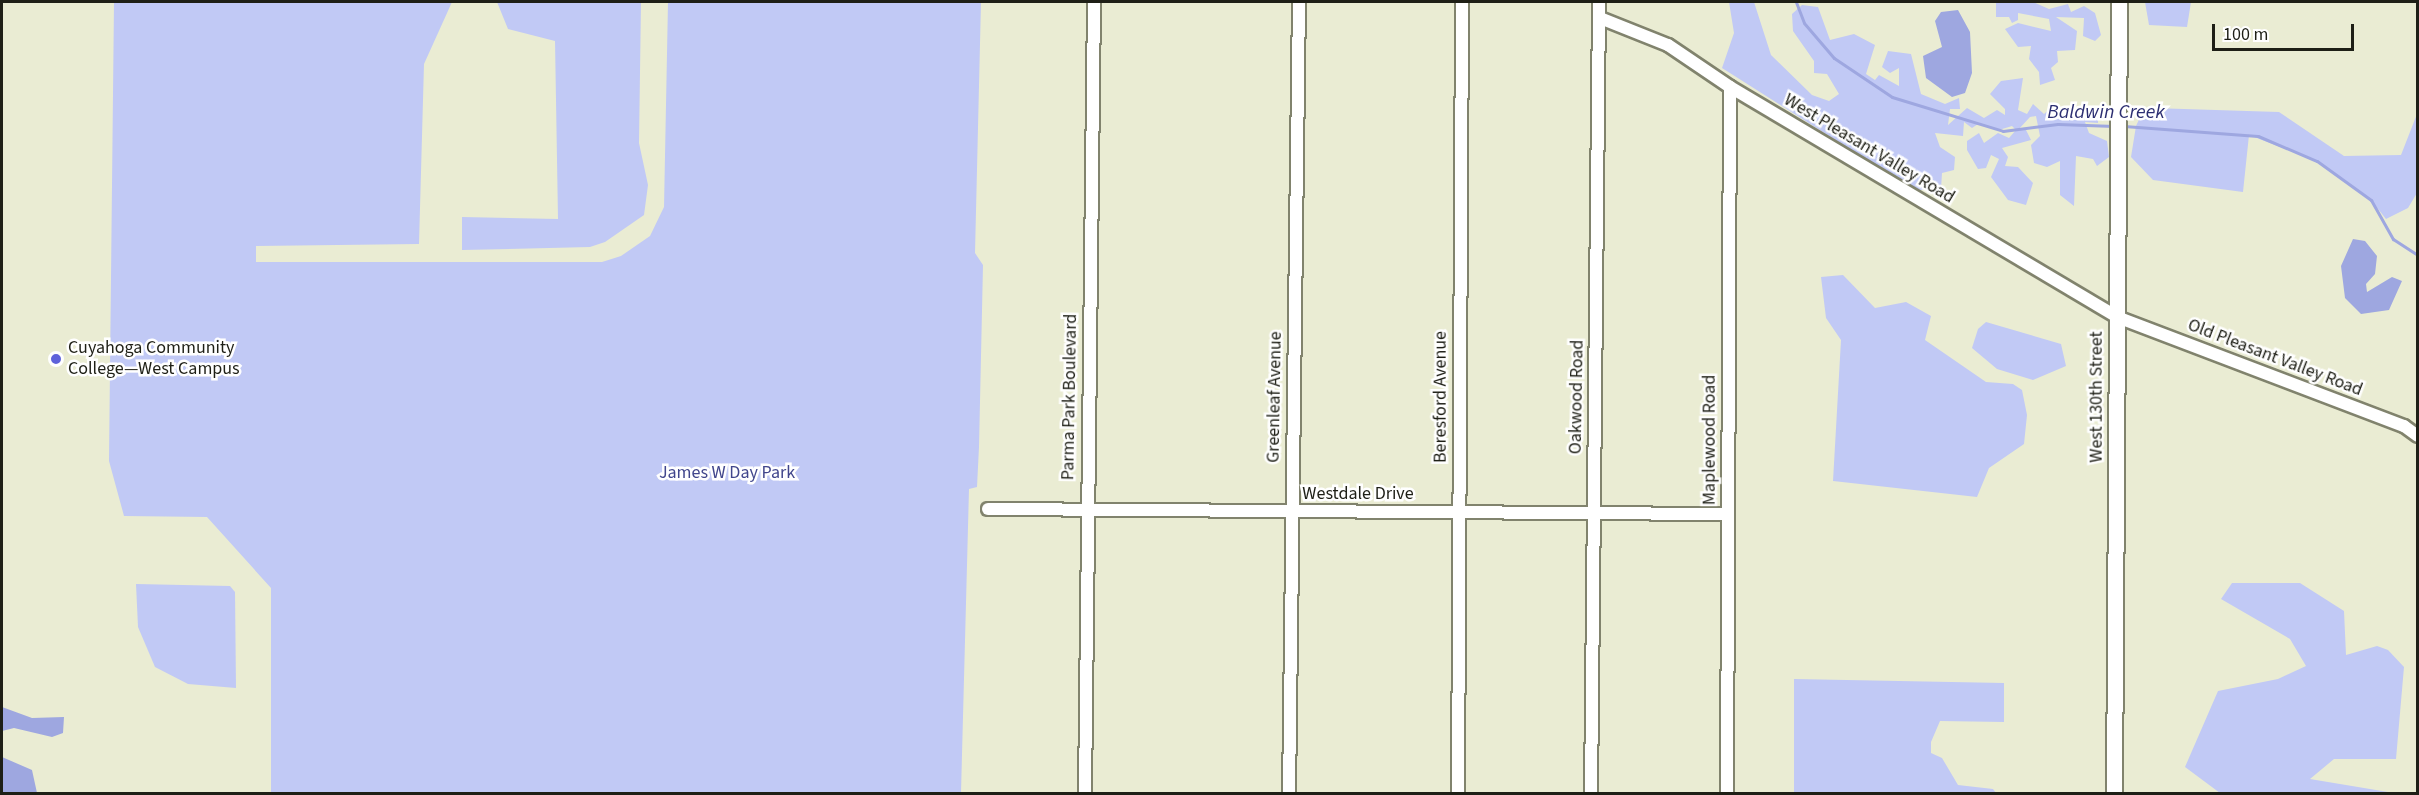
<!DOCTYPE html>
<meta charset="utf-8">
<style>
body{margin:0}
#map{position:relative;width:2419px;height:795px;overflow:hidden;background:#eaecd3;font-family:"Source Sans 3",sans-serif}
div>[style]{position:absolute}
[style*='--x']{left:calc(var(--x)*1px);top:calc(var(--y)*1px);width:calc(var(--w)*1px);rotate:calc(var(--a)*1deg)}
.green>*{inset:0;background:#c1c9f5}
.water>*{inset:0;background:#9ea7e0}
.stream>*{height:3px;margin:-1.5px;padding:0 1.5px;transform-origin:1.5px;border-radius:1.5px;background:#9ea7e0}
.roads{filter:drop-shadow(2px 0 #81836d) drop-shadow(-2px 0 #81836d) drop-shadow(0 2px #81836d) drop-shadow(0 -2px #81836d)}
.minor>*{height:12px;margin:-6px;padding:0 6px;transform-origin:6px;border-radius:6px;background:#fff}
.major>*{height:15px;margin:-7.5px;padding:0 7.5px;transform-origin:7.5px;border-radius:7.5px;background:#fff}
.dots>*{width:16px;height:16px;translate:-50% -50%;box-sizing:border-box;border:3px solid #fff;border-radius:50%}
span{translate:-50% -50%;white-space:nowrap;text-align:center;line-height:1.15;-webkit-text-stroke:5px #fff;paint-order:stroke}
.street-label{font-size:18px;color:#1e1f16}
.poi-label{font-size:18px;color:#1e1f16}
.left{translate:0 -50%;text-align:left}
.park-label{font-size:18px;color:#41468c}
.water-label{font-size:20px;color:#2c2e71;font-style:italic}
.frame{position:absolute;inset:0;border:3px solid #1e1f16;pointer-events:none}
.scale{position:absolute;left:2212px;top:24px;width:142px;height:27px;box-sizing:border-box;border:3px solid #1e1f16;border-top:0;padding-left:8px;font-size:18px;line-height:21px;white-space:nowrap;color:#1e1f16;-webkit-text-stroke:4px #fff;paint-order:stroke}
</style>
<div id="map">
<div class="green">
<div style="clip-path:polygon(114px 2px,452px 2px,424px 64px,419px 244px,256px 246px,256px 262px,602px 262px,621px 256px,650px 236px,664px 207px,668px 2px,981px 2px,975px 253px,983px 265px,979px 447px,977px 487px,969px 489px,961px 793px,271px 793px,271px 588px,207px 517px,124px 516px,109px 461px)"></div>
<div style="clip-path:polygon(497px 2px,641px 2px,639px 143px,648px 185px,644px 215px,605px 242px,590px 247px,462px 250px,462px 217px,558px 219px,555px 41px,508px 29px)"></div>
<div style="clip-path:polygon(1729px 2px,1754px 2px,1771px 55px,1812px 95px,1829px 101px,1839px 94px,1827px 74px,1814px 73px,1814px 61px,1793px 31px,1792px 14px,1802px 5px,1818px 7px,1830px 40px,1854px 34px,1875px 45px,1866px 74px,1875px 80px,1879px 75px,1899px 86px,1899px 68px,1890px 73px,1882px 67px,1888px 51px,1911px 54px,1921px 94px,1945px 104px,1959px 98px,1960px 109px,1950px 109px,1948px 125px,1967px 108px,1984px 118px,1997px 110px,2005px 115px,2005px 109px,1990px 94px,2001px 81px,2023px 78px,2018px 110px,2027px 114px,2033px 104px,2044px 114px,2054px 105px,2063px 115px,2098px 112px,2098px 123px,2085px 122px,2089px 133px,2107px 141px,2109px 157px,2097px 166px,2093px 159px,2076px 156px,2074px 206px,2060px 195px,2060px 161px,2047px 167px,2034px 163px,2031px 145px,2040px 136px,2036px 116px,2030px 117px,2018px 130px,2026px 130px,2031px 140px,2002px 148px,2008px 157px,2005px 166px,2018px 167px,2033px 183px,2026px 205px,2008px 200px,1991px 177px,1999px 159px,1991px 155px,1986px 168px,1978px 169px,1967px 150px,1967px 141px,1979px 133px,1984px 143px,1998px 133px,2009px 138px,2016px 130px,2012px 126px,1999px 130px,1978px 124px,1972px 128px,1964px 122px,1963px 136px,1935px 133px,1940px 147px,1955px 157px,1954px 170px,1942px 173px,1941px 189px,1914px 190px,1722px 68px,1734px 33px)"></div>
<div style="clip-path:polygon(1996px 2px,2033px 2px,2049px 9px,2068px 4px,2071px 12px,2084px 6px,2095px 13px,2101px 35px,2095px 41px,2083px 36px,2084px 18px,2056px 17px,2077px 31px,2075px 50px,2057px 51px,2058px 62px,2051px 68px,2055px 80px,2040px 85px,2039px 72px,2029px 59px,2031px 46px,2018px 47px,2005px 29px,2018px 23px,2051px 31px,2049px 19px,2018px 13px,2018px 20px,2012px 23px,2009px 17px,1996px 17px)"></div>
<div style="clip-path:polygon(2145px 2px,2191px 2px,2187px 27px,2149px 25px)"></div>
<div style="clip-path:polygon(2152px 108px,2279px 112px,2344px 156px,2401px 155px,2417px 114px,2417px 193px,2408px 208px,2386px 219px,2371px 200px,2317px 161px,2249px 135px,2243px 192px,2153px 180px,2131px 157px,2136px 126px,2142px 113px)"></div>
<div style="clip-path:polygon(1843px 275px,1875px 308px,1906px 302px,1931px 316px,1925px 340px,1986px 382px,2013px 384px,2022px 390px,2027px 415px,2024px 444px,1989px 468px,1977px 497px,1833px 481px,1841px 340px,1826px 318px,1821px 277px)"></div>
<div style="clip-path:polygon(1986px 322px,2061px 344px,2066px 366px,2033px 380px,1997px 369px,1972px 348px,1978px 329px)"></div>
<div style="clip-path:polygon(2232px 583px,2300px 583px,2344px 611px,2346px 655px,2377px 646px,2388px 650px,2404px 667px,2396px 759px,2334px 759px,2310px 779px,2394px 793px,2220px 793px,2185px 767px,2218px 691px,2278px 679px,2306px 666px,2290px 639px,2221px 599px)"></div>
<div style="clip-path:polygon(136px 584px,230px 586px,235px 592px,236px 688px,188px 684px,155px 667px,138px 627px)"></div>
<div style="clip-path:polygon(1794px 679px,2004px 683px,2004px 722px,1940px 721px,1931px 742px,1931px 753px,1942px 758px,1958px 785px,1993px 789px,1996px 793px,1794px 793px)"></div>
</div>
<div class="water">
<div style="clip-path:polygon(1958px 10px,1970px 32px,1972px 73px,1965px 93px,1952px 97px,1926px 78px,1923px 56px,1942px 47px,1935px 21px,1941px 12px)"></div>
<div style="clip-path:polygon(2353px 239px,2365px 241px,2377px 256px,2375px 274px,2366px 284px,2367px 292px,2392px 277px,2402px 281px,2389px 310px,2361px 314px,2345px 298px,2341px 266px)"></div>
<div style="clip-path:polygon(2px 707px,32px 718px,64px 717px,63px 733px,52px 737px,14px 728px,2px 731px)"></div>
<div style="clip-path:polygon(2px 757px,32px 770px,37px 793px,2px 793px)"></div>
</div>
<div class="stream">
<div style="--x:1796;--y:2;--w:22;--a:69"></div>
<div style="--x:1804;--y:23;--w:46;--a:49.4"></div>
<div style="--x:1834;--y:58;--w:70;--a:33.9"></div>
<div style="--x:1892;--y:97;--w:116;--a:17"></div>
<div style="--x:2003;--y:131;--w:55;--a:-7.3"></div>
<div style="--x:2058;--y:124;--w:56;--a:2"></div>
<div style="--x:2124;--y:126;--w:134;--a:4.3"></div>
<div style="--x:2258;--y:136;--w:64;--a:23"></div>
<div style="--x:2317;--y:161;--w:67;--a:35.8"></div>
<div style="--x:2371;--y:200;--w:45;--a:60.6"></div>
<div style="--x:2393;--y:239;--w:30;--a:33"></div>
</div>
<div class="roads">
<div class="minor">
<div style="--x:1600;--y:18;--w:73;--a:21.7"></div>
<div style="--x:1668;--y:45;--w:75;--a:34.1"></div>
<div style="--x:1730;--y:87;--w:450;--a:30.7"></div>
<div style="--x:2117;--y:317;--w:307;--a:20.8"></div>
<div style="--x:2404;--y:426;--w:17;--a:36"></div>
<div style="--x:988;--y:509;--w:740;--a:0.39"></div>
<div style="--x:1085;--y:794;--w:792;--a:-89.35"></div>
<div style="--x:1289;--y:794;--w:792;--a:-89.28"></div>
<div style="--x:1458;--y:794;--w:792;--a:-89.71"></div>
<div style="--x:1591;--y:794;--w:792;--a:-89.42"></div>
<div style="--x:1727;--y:794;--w:707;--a:-89.76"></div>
</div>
<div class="major">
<div style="--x:2114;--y:794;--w:792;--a:-89.64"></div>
</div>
</div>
<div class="dots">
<div style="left:56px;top:359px;background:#5e62da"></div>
</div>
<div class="street-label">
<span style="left:1869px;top:149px;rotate:31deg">West Pleasant Valley Road</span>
<span style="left:2275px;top:358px;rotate:21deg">Old Pleasant Valley Road</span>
<span style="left:1070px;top:397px;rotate:-89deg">Parma Park Boulevard</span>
<span style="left:1275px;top:397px;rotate:-89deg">Greenleaf Avenue</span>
<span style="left:1441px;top:397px;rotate:-90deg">Beresford Avenue</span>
<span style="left:1577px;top:397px;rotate:-89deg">Oakwood Road</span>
<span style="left:2097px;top:397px;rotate:-90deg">West 130th Street</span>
<span style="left:1710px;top:440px;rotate:-90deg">Maplewood Road</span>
<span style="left:1358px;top:494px">Westdale Drive</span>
</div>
<div class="poi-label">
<span class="left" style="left:68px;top:359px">Cuyahoga Community<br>College—West Campus</span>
</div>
<div class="park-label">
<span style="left:727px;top:473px">James W Day Park</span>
</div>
<div class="water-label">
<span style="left:2106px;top:112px">Baldwin Creek</span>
</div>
<div class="frame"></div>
<div class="scale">100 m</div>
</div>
